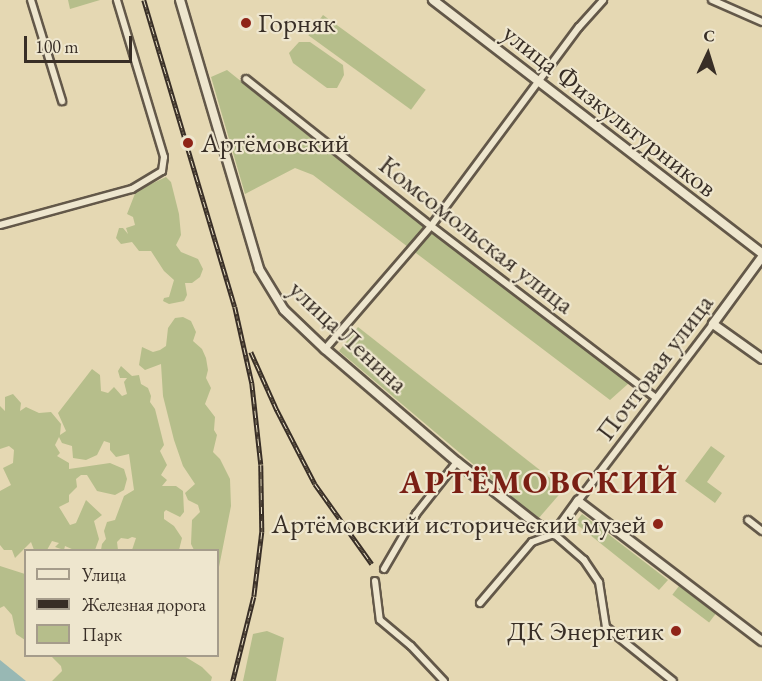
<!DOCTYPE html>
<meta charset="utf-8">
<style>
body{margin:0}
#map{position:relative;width:762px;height:681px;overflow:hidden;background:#e5d8b3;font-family:"EB Garamond",serif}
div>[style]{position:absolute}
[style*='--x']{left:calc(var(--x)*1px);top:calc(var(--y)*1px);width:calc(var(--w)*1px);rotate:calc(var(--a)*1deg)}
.green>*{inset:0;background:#b6be8b;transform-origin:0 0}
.water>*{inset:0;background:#98b8b4}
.roads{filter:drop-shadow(2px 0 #635849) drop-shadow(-2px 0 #635849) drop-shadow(0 2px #635849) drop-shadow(0 -2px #635849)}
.minor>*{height:6px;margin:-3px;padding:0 3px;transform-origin:3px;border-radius:3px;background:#eee6ce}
.tertiary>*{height:8px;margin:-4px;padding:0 4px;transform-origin:4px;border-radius:4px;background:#eee6ce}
.rail>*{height:4.5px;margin-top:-2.25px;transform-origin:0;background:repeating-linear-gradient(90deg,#eee6ce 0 7px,#382e26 0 14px);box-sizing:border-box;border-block:2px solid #382e26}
.dots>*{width:16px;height:16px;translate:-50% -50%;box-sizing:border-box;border:3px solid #eee6ce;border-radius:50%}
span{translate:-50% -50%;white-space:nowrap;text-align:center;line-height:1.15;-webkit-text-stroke:4.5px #eee6ce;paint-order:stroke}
.poi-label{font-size:27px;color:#382e26}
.left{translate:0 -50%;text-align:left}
.right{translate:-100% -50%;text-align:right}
.street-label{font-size:27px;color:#382e26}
.district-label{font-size:33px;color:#7a1f14;font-weight:700;letter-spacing:1.5px}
.legend{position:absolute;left:24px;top:549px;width:195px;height:108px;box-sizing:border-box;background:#eee6ce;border:2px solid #a59c8b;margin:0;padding:8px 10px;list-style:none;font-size:18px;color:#382e26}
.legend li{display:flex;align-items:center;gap:12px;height:30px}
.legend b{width:30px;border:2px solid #a59c8b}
.north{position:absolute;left:678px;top:24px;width:60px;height:60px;-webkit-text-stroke:4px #eee6ce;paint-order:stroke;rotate:4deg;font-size:16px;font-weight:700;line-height:24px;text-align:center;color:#382e26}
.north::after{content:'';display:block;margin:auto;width:21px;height:27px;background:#382e26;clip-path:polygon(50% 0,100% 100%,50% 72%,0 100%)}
.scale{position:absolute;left:24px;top:36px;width:108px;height:27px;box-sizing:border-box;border:3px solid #382e26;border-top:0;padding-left:8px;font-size:18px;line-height:21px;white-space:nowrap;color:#382e26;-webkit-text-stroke:4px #eee6ce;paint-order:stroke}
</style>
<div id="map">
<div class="green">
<div style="clip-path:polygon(68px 0,100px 0,70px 9px)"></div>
<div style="left:323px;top:15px;width:127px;height:25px;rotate:36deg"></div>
<div style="clip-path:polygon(299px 42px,310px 42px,343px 65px,344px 75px,337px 88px,327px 88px,293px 63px,289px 53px)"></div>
<div style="clip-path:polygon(227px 70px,333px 155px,629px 383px,610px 400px,313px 175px,295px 168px,245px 194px,211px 77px)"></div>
<div style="clip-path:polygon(166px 177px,171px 182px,179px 214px,181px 235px,176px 245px,181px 252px,198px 259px,203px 269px,200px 277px,192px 283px,185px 283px,187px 295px,184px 301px,169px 304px,163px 301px,164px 298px,169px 297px,174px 280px,164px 271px,151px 251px,139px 251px,132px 242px,121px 244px,116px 238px,119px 228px,123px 228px,128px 234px,126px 228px,135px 225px,133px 217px,127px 214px,136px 191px)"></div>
<div style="clip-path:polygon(183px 317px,191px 321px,196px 332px,193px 341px,202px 349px,206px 358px,208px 370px,206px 378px,211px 388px,205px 404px,215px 417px,214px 430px,217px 435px,213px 452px,220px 459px,230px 479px,231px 506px,218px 572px,218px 550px,194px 550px,191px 544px,192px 520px,200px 512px,198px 505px,188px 500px,185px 493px,195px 484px,183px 466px,174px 440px,163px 396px,161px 364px,145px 370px,139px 365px,142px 347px,153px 352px,160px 350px,166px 346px,168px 328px,175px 318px)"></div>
<div style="clip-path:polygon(358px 327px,564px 489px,538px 519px,339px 351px)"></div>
<div style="clip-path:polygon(121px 366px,132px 376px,139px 375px,141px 384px,148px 388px,151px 396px,150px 402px,155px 409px,164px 445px,160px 451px,167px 465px,161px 475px,167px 480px,162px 486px,176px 486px,183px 491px,184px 512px,180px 517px,166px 510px,164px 512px,164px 519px,174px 526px,182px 538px,179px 550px,132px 550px,136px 538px,132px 537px,128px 539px,121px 538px,117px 542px,118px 550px,101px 550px,102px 544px,106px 539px,104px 531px,107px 522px,115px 520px,124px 496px,134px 490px,129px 454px,116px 457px,110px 450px,110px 443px,104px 441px,97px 455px,86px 460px,73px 458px,72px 446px,62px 443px,59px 437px,55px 445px,60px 453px,57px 456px,69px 463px,69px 469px,110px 463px,124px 469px,127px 479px,124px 490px,115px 495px,97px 491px,87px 475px,81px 475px,76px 479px,77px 487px,69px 495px,69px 502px,59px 507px,70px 525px,76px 523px,86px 500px,102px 515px,94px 521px,99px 539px,95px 550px,74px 550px,65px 546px,64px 550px,55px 547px,59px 543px,52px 541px,47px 550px,34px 550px,31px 542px,15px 558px,12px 550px,4px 550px,0 545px,0 491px,11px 485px,3px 468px,13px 463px,14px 450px,9px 446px,0 449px,0 406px,5px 411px,5px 397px,13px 394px,21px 403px,20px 411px,26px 407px,39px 413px,51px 412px,61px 424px,60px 435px,66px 431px,58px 413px,92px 369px,100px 375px,101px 391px,108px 393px,114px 387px,122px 396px,127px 394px,124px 382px,127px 378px,120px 378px,118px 371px)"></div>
<div style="clip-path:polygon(711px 446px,725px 456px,707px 482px,722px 493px,715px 503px,685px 481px)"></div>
<div style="clip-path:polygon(582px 514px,668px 580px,659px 590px,575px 523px)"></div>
<div style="clip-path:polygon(0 566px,25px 574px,25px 640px,16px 634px,12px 615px,4px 606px,0 608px)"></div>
<div style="left:679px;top:586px;width:46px;height:11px;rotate:37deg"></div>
<div style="clip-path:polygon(267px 631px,284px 638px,276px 681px,243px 681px,253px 634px)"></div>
<div style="clip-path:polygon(41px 656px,184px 656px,202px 667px,212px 677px,211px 681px,52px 681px,62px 671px,61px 666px,52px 657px)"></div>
</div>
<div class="water">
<div style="clip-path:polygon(0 660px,26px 681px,0 681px)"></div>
</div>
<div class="roads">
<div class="minor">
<div style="--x:31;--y:0;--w:106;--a:72.9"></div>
<div style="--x:712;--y:0;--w:55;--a:23.7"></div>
<div style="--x:246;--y:79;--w:236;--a:38.5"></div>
<div style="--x:431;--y:226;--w:283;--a:37.4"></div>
<div style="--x:0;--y:225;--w:137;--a:-15.3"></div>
<div style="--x:132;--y:189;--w:35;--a:-31"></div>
<div style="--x:162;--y:171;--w:14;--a:-82"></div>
<div style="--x:164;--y:157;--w:164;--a:-106.7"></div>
<div style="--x:325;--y:349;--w:162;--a:-49.2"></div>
<div style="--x:431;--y:226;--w:248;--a:-53.4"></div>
<div style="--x:579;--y:27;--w:36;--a:-48"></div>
<div style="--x:578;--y:501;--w:223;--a:-52.7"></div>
<div style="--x:748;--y:520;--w:18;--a:38"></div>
<div style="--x:384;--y:569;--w:64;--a:-59.8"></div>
<div style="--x:416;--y:514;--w:66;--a:-51.7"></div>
<div style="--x:375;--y:581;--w:39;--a:83"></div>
<div style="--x:380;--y:620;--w:40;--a:40"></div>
<div style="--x:411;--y:646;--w:48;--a:46.7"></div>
<div style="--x:480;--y:603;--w:80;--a:-49.6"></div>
<div style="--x:532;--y:542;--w:23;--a:-20"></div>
<div style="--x:554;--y:534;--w:40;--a:41"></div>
<div style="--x:584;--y:560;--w:27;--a:56"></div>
<div style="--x:599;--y:582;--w:46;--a:81.2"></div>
<div style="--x:606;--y:627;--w:86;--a:38.9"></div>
</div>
<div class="tertiary">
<div style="--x:180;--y:0;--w:280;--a:73.6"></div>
<div style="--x:259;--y:269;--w:48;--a:58.6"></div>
<div style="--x:284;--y:310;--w:57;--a:43.6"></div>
<div style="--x:325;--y:349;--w:174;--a:40.6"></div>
<div style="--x:457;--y:462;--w:100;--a:38.1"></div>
<div style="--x:536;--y:524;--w:21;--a:29"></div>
<div style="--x:554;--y:534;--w:41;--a:-54"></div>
<div style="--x:578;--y:501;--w:231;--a:37.3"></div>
<div style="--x:433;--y:0;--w:415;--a:37.6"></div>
<div style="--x:762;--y:257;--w:83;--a:126.2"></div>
<div style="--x:713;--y:324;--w:60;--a:35.5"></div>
</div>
</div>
<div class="rail">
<div style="--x:144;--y:0;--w:320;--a:73.5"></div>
<div style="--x:235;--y:307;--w:78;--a:77.4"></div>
<div style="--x:252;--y:383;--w:82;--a:83.7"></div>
<div style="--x:261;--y:465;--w:67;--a:89.1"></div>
<div style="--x:262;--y:532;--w:65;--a:97"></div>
<div style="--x:254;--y:597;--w:87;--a:104"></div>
<div style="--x:251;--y:352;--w:64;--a:65.9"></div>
<div style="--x:277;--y:410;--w:83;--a:62.8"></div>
<div style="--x:315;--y:484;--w:98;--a:54.5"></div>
</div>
<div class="dots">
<div style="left:246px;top:23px;background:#8f2418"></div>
<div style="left:188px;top:143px;background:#8f2418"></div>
<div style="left:658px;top:524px;background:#8f2418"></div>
<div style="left:676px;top:631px;background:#8f2418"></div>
</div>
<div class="poi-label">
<span class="left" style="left:258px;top:23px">Горняк</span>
<span class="left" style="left:201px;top:143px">Артёмовский</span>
<span class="right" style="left:646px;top:524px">Артёмовский исторический музей</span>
<span class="right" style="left:664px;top:631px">ДК Энергетик</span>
</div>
<div class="street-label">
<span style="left:610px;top:110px;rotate:38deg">улица Физкультурников</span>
<span style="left:477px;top:234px;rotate:38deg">Комсомольская улица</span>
<span style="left:349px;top:336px;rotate:43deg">улица Ленина</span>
<span style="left:654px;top:367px;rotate:-53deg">Почтовая улица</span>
</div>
<div class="district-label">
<span style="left:539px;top:482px">АРТЁМОВСКИЙ</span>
</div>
<ul class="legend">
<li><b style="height:8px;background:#eee6ce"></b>Улица</li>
<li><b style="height:8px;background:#382e26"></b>Железная дорога</li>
<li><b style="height:16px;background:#b6be8b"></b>Парк</li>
</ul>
<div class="north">С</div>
<div class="scale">100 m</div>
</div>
